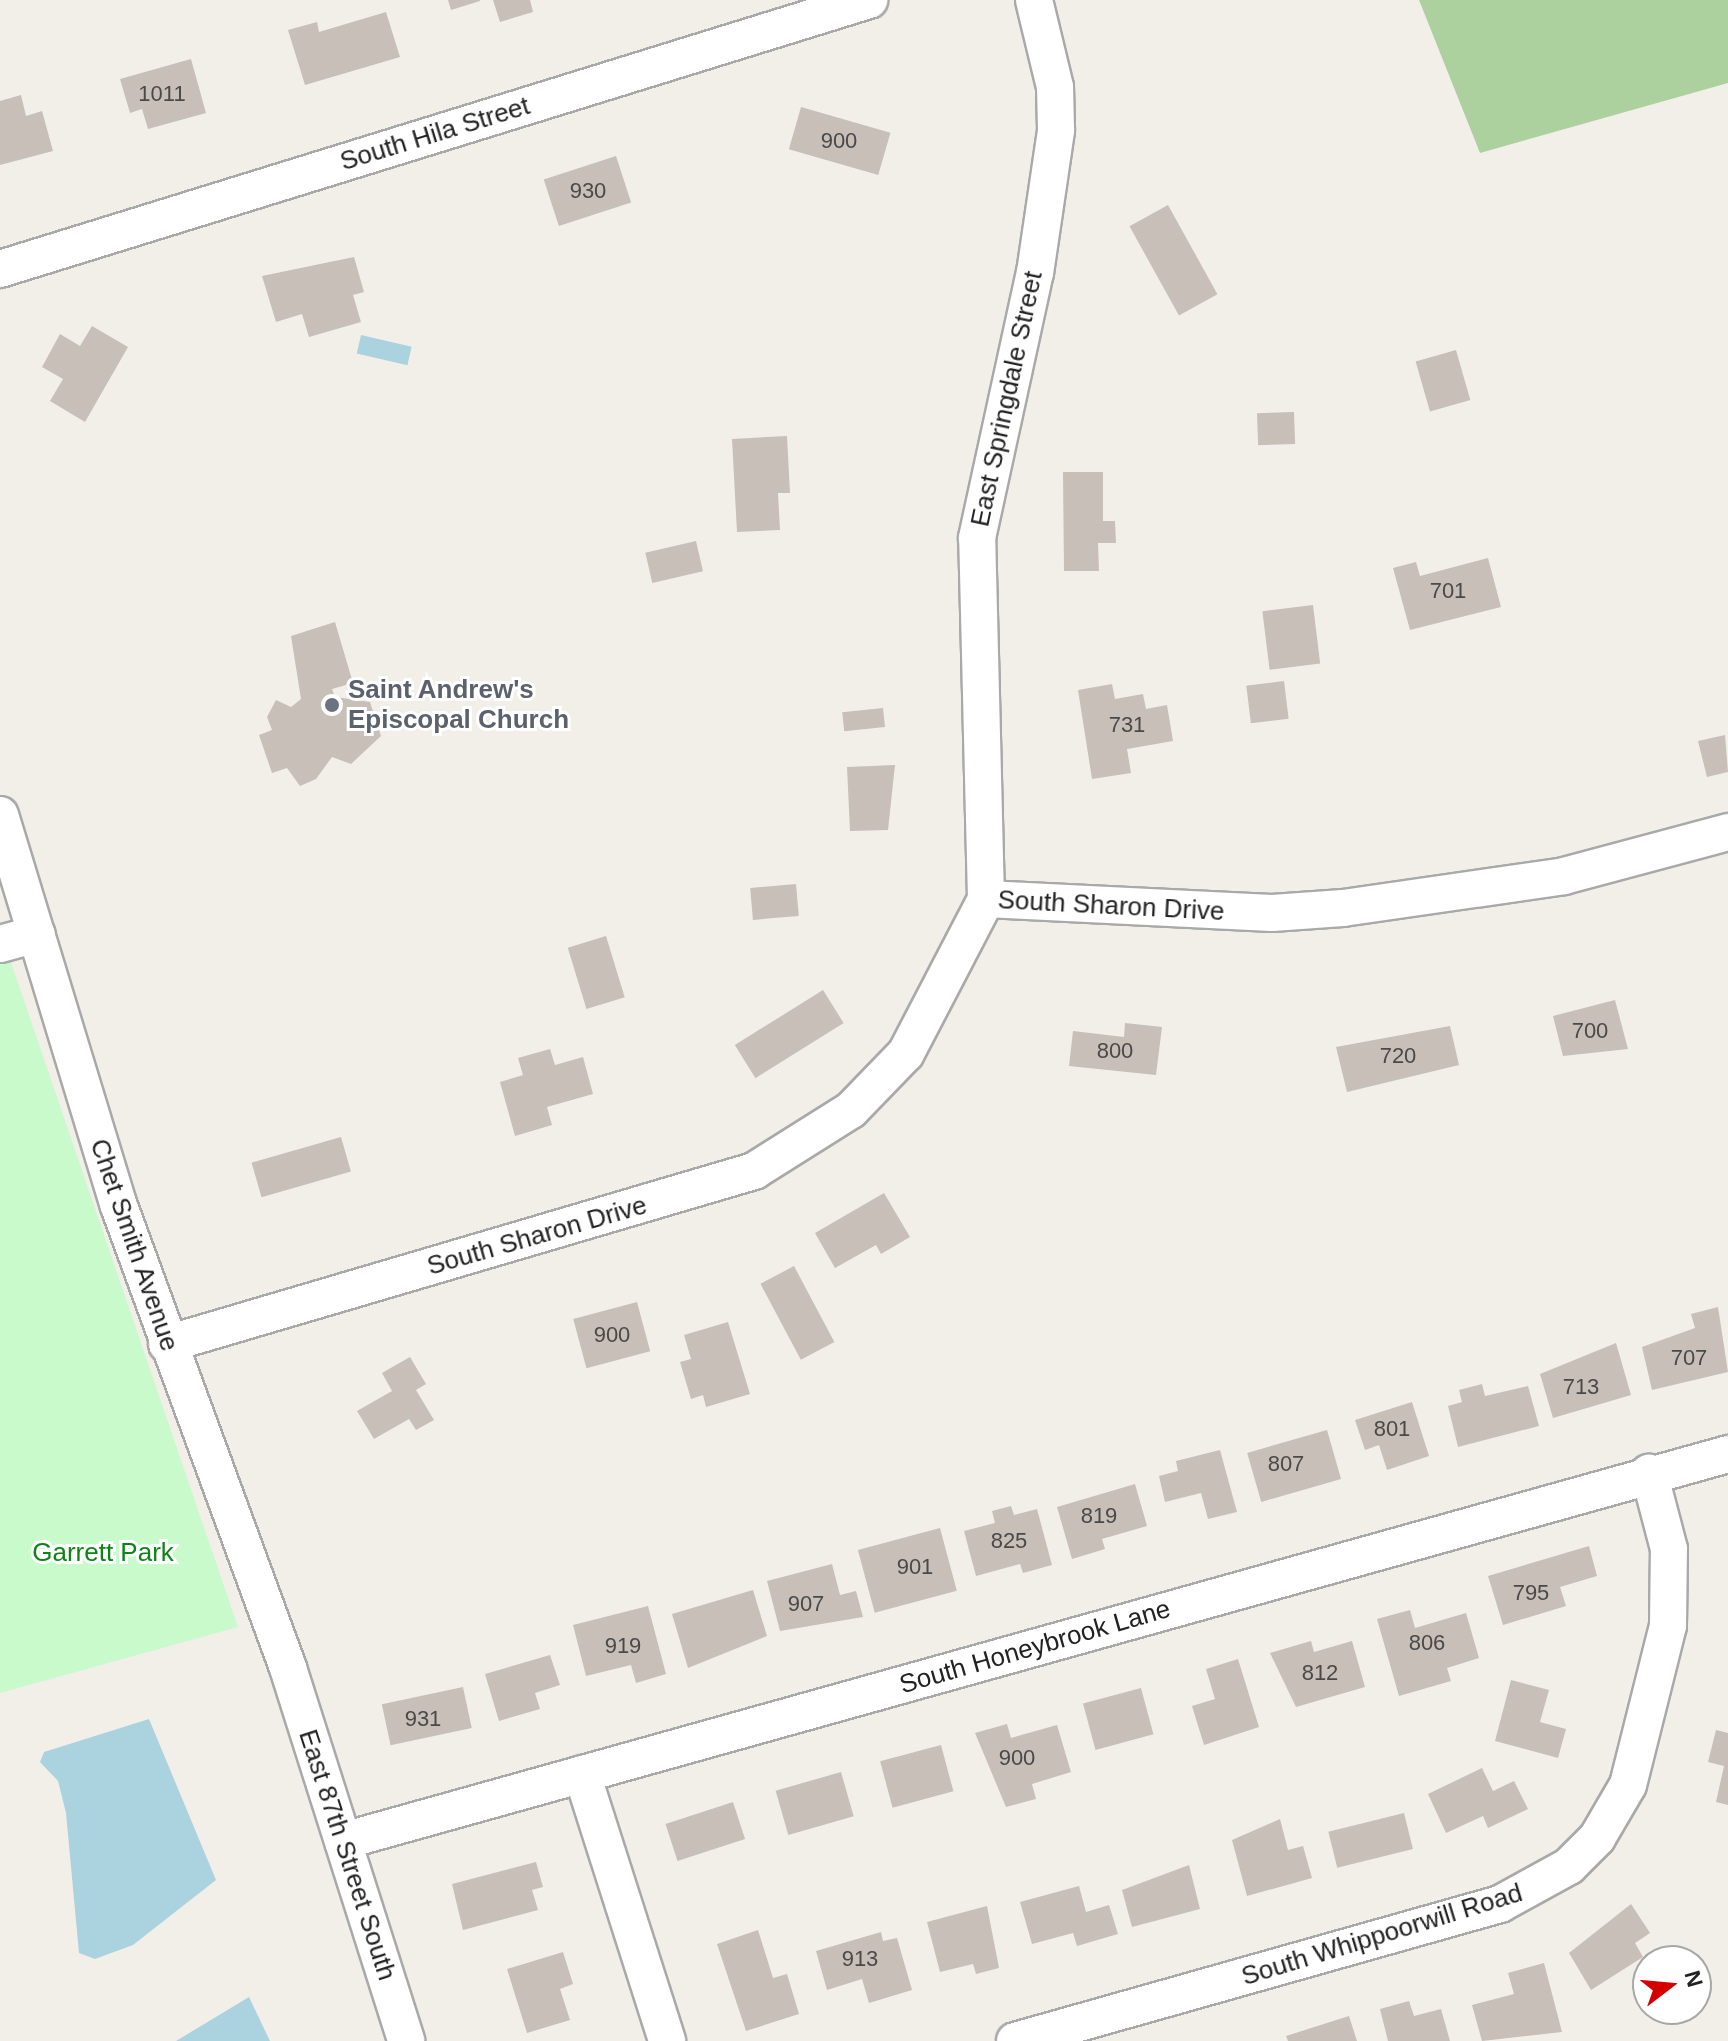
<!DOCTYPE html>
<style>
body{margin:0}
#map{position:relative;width:1728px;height:2041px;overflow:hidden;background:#f2efe9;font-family:Helvetica,sans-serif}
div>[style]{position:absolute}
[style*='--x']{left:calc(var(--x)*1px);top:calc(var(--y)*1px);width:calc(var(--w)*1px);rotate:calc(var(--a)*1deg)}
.forest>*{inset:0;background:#add19e}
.park>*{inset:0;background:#c8facc}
.water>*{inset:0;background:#aad3df;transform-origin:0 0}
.building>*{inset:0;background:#c7bfb8;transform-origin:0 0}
.roads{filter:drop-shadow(2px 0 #a9a9a9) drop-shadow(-2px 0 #a9a9a9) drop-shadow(0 2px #a9a9a9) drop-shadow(0 -2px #a9a9a9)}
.minor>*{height:36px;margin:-18px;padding:0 18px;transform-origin:18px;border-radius:18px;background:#fff}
.dots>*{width:22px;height:22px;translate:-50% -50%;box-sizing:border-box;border:4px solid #fff;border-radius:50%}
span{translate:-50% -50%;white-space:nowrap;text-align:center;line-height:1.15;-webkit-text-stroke:6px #fff;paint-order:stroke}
.number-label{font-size:22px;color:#4b4948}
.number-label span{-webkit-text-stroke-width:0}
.street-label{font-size:26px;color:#222}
.worship-label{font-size:26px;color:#5b616d;font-weight:700}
.left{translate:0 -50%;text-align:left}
.park-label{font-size:26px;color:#0c8416}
.north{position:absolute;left:1632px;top:1945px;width:80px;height:80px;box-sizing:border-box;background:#fff;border:2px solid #a7a7a7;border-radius:50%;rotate:74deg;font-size:22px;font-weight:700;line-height:32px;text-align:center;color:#222}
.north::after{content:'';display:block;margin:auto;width:28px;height:36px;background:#d40000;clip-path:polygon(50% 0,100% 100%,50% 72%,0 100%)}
</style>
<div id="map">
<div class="forest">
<div style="clip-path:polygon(1419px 0,1728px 0,1728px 83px,1480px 153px)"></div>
</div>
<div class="park">
<div style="clip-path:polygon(0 930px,238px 1627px,0 1693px)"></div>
</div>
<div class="water">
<div style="left:361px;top:335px;width:52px;height:19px;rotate:13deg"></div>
<div style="clip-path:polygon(149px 1719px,216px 1880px,133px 1945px,95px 1959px,79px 1953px,66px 1813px,58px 1781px,40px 1762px,44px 1752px)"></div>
<div style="clip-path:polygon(249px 1997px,270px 2041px,176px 2041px)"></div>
</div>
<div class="building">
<div style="clip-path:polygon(448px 0,480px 0,480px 1px,451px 10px)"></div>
<div style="clip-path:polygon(493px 0,530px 0,533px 12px,500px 22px)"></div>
<div style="clip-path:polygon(386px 12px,400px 57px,305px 85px,288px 30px,317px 22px,319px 32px)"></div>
<div style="clip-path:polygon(191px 59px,206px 113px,148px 129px,142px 109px,130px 113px,120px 79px)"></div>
<div style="clip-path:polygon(21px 95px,26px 116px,42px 111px,53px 151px,0 165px,0 101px)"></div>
<div style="left:801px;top:107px;width:93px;height:44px;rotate:16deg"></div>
<div style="left:616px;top:156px;width:49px;height:76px;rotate:72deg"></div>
<div style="left:1168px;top:205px;width:102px;height:44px;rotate:61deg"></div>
<div style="clip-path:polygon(354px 257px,364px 292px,353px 295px,361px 322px,309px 337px,302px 314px,276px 322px,262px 276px)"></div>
<div style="clip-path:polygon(92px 326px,128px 347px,85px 422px,50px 401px,63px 379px,42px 367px,60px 334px,80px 346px)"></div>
<div style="left:1456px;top:350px;width:52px;height:42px;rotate:74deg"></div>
<div style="left:1294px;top:412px;width:32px;height:37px;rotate:88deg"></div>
<div style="clip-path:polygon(787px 436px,790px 493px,778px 493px,780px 530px,737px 532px,732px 439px)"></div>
<div style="clip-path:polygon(1063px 472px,1103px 472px,1103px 521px,1115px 521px,1116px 543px,1098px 543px,1099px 571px,1064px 571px)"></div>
<div style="left:696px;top:541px;width:31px;height:52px;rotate:77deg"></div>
<div style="clip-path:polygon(1488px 558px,1501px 607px,1410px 630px,1393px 568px,1416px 562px,1420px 576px)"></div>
<div style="left:1313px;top:605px;width:59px;height:51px;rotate:83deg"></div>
<div style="clip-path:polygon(335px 622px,353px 683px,332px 689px,335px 697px,370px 702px,381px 736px,351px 764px,332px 757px,316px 779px,300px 786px,287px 768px,272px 773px,259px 735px,272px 730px,267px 717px,276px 700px,291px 707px,301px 699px,291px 636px)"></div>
<div style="left:1284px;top:681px;width:38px;height:38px;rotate:83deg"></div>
<div style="clip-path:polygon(1112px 684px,1115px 699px,1143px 694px,1146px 709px,1167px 705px,1173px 741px,1127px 749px,1131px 773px,1092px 779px,1078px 690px)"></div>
<div style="left:883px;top:708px;width:19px;height:41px;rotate:84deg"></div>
<div style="clip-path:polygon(1725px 735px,1728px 772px,1707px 777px,1698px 741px)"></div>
<div style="clip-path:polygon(895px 765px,888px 830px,850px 831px,847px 767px)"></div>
<div style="left:796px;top:884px;width:32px;height:46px;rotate:85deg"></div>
<div style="left:606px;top:936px;width:64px;height:40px;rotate:73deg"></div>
<div style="left:823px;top:990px;width:39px;height:104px;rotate:58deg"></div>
<div style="clip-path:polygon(1615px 1000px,1628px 1049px,1563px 1056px,1553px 1016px)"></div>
<div style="clip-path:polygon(1125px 1023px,1162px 1027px,1156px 1075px,1069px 1066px,1073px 1031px,1124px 1037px)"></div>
<div style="clip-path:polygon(1450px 1026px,1459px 1065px,1347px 1092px,1336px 1047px)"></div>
<div style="clip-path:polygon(550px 1049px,555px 1065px,583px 1057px,593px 1094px,547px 1107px,552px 1125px,515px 1136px,500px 1082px,523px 1075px,518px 1058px)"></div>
<div style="left:341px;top:1137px;width:36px;height:93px;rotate:74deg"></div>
<div style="clip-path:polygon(884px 1193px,910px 1237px,881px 1254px,876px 1245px,835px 1268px,815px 1233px)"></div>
<div style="left:794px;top:1266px;width:86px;height:38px;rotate:62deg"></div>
<div style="left:637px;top:1302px;width:51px;height:66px;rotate:75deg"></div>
<div style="clip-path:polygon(1718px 1307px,1728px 1372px,1652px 1390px,1642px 1347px,1695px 1328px,1691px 1314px)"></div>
<div style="clip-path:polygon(728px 1322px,750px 1394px,706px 1407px,703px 1395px,691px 1399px,680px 1362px,691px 1359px,684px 1335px)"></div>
<div style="clip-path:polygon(1616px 1343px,1631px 1395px,1553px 1418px,1540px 1374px)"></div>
<div style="clip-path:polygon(410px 1357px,426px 1384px,416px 1390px,434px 1420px,416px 1430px,409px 1419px,374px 1439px,357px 1411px,392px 1391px,382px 1373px)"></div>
<div style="clip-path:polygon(1482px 1384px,1485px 1396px,1528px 1386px,1539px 1426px,1458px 1447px,1448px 1406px,1462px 1402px,1459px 1390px)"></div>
<div style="clip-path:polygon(1412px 1402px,1429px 1456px,1387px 1470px,1379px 1445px,1365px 1450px,1355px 1420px)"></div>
<div style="left:1327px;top:1430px;width:51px;height:83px;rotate:74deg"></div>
<div style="clip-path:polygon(1220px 1450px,1237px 1512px,1208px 1519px,1201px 1493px,1165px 1502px,1159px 1476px,1178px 1471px,1176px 1461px)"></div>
<div style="clip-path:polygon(1135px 1484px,1147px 1526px,1102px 1539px,1105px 1549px,1072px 1559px,1057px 1507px)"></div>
<div style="clip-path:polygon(1011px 1506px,1014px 1515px,1037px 1509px,1052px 1565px,1023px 1573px,1020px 1564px,976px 1576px,964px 1531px,995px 1523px,992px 1511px)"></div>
<div style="left:940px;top:1528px;width:65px;height:85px;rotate:75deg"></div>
<div style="clip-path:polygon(1589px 1546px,1597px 1576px,1560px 1587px,1566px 1606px,1503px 1625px,1488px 1576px)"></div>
<div style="clip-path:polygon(832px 1564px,840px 1595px,856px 1591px,863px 1617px,780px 1631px,767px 1581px)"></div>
<div style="clip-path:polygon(753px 1590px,767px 1636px,688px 1668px,672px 1614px)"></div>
<div style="clip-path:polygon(648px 1606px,666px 1674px,636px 1683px,631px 1665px,586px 1676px,573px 1625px)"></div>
<div style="clip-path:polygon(1410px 1610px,1415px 1628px,1466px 1613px,1479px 1658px,1447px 1668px,1451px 1681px,1399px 1696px,1377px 1619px)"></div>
<div style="clip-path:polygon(1311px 1641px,1314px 1652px,1352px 1641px,1365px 1687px,1296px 1707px,1270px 1653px)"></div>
<div style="clip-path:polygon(550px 1655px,560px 1685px,535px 1693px,540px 1709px,499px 1721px,485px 1674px)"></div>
<div style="clip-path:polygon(1238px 1659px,1259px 1727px,1204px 1745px,1192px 1706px,1215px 1699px,1206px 1669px)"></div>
<div style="clip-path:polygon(1511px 1680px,1549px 1690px,1540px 1722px,1566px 1729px,1558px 1758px,1495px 1741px)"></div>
<div style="left:463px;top:1687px;width:42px;height:83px;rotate:78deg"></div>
<div style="left:1141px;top:1688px;width:48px;height:60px;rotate:75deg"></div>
<div style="clip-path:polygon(1007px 1724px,1011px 1738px,1057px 1725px,1071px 1772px,1032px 1784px,1036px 1799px,1006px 1807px,975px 1733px)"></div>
<div style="clip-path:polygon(1716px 1730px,1728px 1733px,1728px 1805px,1716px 1802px,1724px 1766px,1708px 1762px)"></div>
<div style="left:941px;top:1745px;width:48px;height:63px;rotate:75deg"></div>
<div style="clip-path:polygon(1482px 1768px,1493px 1791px,1514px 1781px,1528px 1809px,1488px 1828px,1483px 1816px,1446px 1833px,1428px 1794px)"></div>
<div style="left:841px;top:1772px;width:46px;height:68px;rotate:74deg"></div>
<div style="left:733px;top:1802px;width:39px;height:71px;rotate:72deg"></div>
<div style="left:1404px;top:1813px;width:37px;height:78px;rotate:76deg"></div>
<div style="clip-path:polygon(1280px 1819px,1288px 1850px,1303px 1846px,1312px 1878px,1247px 1896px,1232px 1840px)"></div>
<div style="clip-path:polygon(536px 1862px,543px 1887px,532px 1890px,538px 1910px,463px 1930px,452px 1884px)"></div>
<div style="clip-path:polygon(1189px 1865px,1200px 1909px,1132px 1927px,1122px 1890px)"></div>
<div style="clip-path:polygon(1079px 1886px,1086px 1912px,1109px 1905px,1118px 1934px,1077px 1946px,1073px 1933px,1032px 1944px,1020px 1902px)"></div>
<div style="clip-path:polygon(1631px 1904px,1650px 1933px,1635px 1943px,1643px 1957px,1591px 1990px,1569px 1953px)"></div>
<div style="clip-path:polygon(987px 1906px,999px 1968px,976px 1974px,973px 1964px,940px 1972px,927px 1922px)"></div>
<div style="clip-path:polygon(758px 1930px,773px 1978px,787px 1974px,799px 2014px,746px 2031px,717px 1944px)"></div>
<div style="clip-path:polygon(881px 1932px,883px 1941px,897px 1938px,912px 1990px,869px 2003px,862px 1979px,827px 1990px,816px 1951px)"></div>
<div style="clip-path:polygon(563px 1952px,573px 1984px,560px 1989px,570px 2020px,527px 2033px,507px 1969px)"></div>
<div style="clip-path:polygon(1544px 1963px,1562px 2032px,1482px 2041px,1472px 2005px,1514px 1994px,1508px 1973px)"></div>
<div style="clip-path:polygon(1409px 2001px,1414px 2016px,1441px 2009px,1450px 2041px,1388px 2041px,1380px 2009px)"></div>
<div style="clip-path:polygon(1349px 2016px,1357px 2041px,1288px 2041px,1286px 2036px)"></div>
</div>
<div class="roads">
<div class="minor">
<div style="--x:0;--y:269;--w:910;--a:-17.2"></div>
<div style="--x:0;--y:815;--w:409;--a:73.1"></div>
<div style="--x:119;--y:1206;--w:492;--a:69.9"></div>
<div style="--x:288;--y:1668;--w:391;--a:72.4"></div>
<div style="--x:986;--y:899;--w:286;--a:2.8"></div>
<div style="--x:1272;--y:913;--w:71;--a:-4"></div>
<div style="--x:1343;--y:908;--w:223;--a:-8.2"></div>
<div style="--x:1564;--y:876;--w:170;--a:-15"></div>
<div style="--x:0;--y:944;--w:38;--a:-15"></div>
<div style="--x:167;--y:1344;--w:612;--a:-16.42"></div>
<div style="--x:754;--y:1171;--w:115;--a:-32.2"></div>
<div style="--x:851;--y:1110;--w:79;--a:-46"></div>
<div style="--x:906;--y:1053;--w:174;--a:-62.5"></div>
<div style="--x:986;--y:899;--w:361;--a:-91.4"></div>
<div style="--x:977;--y:538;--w:271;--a:-77.7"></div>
<div style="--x:1035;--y:273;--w:145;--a:-81.6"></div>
<div style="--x:1056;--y:130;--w:43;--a:-91.3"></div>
<div style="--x:1055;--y:87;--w:89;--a:-103.6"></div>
<div style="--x:582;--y:1774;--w:280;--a:72.3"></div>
<div style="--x:343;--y:1841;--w:1438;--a:-15.61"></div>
<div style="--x:1015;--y:2041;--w:504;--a:-15.77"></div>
<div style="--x:1500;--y:1904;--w:79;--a:-28.8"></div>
<div style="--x:1569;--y:1866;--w:40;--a:-45"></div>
<div style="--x:1597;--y:1838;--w:61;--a:-59.7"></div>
<div style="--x:1628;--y:1785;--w:164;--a:-75.9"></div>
<div style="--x:1668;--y:1626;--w:77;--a:-89.3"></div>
<div style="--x:1669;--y:1549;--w:79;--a:-104.7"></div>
</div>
</div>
<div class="dots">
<div style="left:332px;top:705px;background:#6b7280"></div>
</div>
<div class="number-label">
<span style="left:162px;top:94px">1011</span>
<span style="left:839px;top:141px">900</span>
<span style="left:588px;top:191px">930</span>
<span style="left:1448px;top:591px">701</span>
<span style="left:1127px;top:725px">731</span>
<span style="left:1590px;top:1031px">700</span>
<span style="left:1115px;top:1051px">800</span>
<span style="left:1398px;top:1056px">720</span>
<span style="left:612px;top:1335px">900</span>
<span style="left:1689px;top:1358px">707</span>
<span style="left:1581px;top:1387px">713</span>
<span style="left:1392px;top:1429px">801</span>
<span style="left:1286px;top:1464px">807</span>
<span style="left:1099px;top:1516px">819</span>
<span style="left:1009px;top:1541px">825</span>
<span style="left:915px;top:1567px">901</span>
<span style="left:1531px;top:1593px">795</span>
<span style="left:806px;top:1604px">907</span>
<span style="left:1427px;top:1643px">806</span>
<span style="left:623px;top:1646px">919</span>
<span style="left:1320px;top:1673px">812</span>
<span style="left:423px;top:1719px">931</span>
<span style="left:1017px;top:1758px">900</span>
<span style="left:860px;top:1959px">913</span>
</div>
<div class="street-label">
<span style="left:435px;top:134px;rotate:-17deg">South Hila Street</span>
<span style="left:1007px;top:399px;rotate:-78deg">East Springdale Street</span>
<span style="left:1111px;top:906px;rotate:3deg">South Sharon Drive</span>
<span style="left:537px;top:1236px;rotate:-16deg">South Sharon Drive</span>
<span style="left:134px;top:1245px;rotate:71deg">Chet Smith Avenue</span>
<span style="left:1035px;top:1647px;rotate:-16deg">South Honeybrook Lane</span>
<span style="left:347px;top:1855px;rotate:72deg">East 87th Street South</span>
<span style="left:1382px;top:1935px;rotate:-17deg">South Whippoorwill Road</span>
</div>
<div class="worship-label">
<span class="left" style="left:348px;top:705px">Saint Andrew's<br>Episcopal Church</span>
</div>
<div class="park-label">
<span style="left:103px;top:1553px">Garrett Park</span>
</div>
<div class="north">N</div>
</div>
